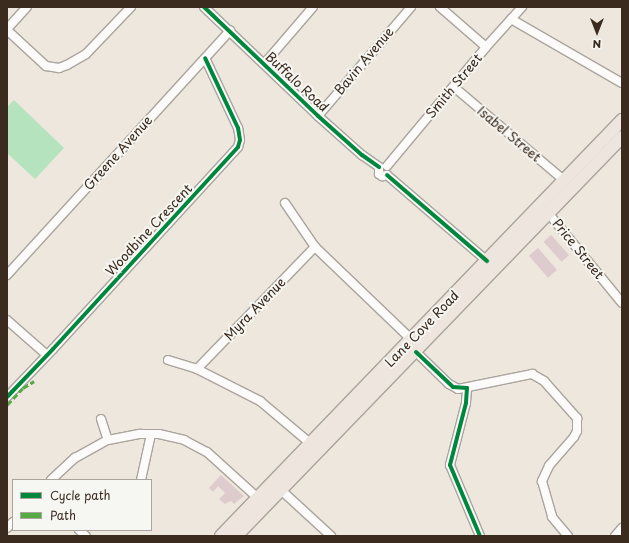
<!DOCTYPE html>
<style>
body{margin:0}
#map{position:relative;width:629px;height:543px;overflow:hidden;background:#eee7dd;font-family:"Playpen Sans",sans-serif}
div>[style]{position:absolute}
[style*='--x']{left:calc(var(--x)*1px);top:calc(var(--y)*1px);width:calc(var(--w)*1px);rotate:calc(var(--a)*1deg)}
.green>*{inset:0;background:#b4e3be}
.building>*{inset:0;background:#decbcd;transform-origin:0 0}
.roads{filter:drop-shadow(1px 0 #aaa49d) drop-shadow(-1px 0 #aaa49d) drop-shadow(0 1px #aaa49d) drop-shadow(0 -1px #aaa49d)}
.minor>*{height:8px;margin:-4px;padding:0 4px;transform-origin:4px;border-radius:4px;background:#fcfbfa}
.highway>*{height:12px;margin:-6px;padding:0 6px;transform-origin:6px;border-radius:6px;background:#eee6de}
.quiet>*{height:3px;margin-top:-1.5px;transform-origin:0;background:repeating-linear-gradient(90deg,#55ab43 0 6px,transparent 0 9px)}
.cycleway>*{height:4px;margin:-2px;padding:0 2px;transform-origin:2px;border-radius:2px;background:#00873e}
span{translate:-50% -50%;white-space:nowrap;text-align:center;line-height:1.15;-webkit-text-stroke:4px #f6f6f2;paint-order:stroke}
.street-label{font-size:13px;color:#3b2a1e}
.frame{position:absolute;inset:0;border:8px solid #3b2a1e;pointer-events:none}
.legend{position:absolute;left:12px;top:479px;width:140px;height:52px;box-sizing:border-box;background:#f6f6f2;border:1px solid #aba49d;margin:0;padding:5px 7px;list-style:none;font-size:12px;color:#3b2a1e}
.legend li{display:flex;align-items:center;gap:8px;height:20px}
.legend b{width:20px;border:1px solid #aba49d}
.north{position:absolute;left:577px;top:12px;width:40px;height:40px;-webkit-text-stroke:3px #f6f6f2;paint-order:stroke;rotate:180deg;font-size:11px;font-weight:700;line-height:16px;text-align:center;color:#3b2a1e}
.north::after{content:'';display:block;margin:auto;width:14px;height:18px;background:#3b2a1e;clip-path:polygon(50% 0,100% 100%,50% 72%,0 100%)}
</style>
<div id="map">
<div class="green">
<div style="clip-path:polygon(14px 100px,64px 148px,35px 179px,7px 153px,7px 107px)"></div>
</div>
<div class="building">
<div style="left:551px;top:235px;width:27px;height:10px;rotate:48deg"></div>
<div style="left:538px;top:248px;width:29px;height:12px;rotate:49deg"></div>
<div style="clip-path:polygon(221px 475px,244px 496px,234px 504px,231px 501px,225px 504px,219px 499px,225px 493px,218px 486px,213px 492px,209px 488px)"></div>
</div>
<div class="roads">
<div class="minor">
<div style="--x:204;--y:7;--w:158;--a:43.7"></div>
<div style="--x:318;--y:116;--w:59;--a:41.6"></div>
<div style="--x:362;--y:155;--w:21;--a:35"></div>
<div style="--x:440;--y:7;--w:61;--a:41"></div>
<div style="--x:511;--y:19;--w:128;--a:30"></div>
<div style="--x:7;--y:29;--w:30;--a:-48"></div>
<div style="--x:7;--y:30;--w:53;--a:42.7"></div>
<div style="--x:46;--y:66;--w:13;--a:9"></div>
<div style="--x:59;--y:68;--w:9;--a:-21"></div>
<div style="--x:67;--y:65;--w:22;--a:-30"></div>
<div style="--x:86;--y:54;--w:65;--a:-46.2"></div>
<div style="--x:264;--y:64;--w:75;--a:-49.3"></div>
<div style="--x:454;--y:87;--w:145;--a:40.3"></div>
<div style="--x:318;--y:116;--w:143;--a:-49.5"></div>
<div style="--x:387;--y:166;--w:155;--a:-50.2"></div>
<div style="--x:486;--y:47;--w:54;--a:-48"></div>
<div style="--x:379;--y:167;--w:7;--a:90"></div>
<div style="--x:379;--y:174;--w:4;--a:34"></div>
<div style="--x:382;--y:176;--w:5;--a:-11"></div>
<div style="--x:387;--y:175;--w:132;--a:40.7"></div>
<div style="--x:285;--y:203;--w:53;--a:55.7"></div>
<div style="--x:315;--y:247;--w:134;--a:43.8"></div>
<div style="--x:549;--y:214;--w:115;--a:50.6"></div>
<div style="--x:7;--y:275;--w:331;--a:-47.6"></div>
<div style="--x:7;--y:320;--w:53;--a:41.2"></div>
<div style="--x:416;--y:352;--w:46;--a:44.1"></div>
<div style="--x:449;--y:384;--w:10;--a:29"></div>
<div style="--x:458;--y:389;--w:76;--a:-11.5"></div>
<div style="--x:532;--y:374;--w:14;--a:30"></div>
<div style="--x:544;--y:381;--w:50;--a:48.3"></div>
<div style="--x:577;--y:418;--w:13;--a:90"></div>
<div style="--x:577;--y:431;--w:7;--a:117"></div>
<div style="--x:574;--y:437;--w:38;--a:131"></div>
<div style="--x:549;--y:466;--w:17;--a:115"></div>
<div style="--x:542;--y:481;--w:37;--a:74"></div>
<div style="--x:552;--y:517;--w:25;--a:50"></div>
<div style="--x:168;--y:360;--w:30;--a:17"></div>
<div style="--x:197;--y:369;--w:71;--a:26.9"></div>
<div style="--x:260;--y:401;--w:67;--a:40.1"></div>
<div style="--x:197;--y:369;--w:170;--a:-46"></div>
<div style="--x:467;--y:388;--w:15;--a:94"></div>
<div style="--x:466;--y:403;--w:64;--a:104.5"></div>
<div style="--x:450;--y:465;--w:77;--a:67.1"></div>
<div style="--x:7;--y:397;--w:66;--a:-46.2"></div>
<div style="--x:53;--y:349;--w:274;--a:-47.5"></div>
<div style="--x:238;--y:147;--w:7;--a:-74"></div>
<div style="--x:240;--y:140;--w:12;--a:-99"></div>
<div style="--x:238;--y:128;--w:77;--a:-115.2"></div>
<div style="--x:101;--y:419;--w:22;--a:72"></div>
<div style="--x:51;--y:480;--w:33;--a:-43"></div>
<div style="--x:75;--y:458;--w:38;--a:-29"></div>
<div style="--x:108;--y:440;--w:33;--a:-11"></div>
<div style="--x:140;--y:434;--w:19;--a:0"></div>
<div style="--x:159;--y:434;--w:26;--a:13"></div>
<div style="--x:184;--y:440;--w:26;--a:28"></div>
<div style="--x:207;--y:452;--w:70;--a:42.1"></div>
<div style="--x:141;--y:480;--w:47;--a:-77.7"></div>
<div style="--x:281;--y:490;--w:68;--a:42.6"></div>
<div style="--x:7;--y:528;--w:8;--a:-45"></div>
<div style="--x:79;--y:530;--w:9;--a:41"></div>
<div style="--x:615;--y:536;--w:11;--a:-49"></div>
</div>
<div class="highway">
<div style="--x:221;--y:536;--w:578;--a:-46.05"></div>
<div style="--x:236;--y:536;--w:555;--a:-45.95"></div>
</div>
</div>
<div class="quiet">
<div style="--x:7;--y:405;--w:23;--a:-47"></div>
<div style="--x:23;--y:388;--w:13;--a:-32"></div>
</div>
<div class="cycleway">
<div style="--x:204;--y:7;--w:158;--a:43.7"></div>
<div style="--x:318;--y:116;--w:59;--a:41.6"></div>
<div style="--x:362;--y:155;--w:21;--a:35"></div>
<div style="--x:387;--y:175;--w:132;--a:40.7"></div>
<div style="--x:416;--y:352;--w:51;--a:43.4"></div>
<div style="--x:453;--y:387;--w:14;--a:4"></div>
<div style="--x:467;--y:388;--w:15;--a:94"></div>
<div style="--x:466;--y:403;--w:64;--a:104.5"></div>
<div style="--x:450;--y:465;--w:77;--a:67.1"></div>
<div style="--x:7;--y:397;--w:66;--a:-46.2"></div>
<div style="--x:53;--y:349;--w:274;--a:-47.5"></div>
<div style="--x:238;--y:147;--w:7;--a:-74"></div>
<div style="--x:240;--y:140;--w:12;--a:-99"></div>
<div style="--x:238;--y:128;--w:77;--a:-115.2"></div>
</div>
<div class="street-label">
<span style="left:364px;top:61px;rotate:-50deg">Bavin Avenue</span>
<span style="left:297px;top:82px;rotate:43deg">Buffalo Road</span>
<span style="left:454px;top:86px;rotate:-50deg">Smith Street</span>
<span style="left:509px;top:134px;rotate:40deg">Isabel Street</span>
<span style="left:118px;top:153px;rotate:-48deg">Greene Avenue</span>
<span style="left:149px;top:230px;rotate:-47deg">Woodbine Crescent</span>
<span style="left:578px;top:249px;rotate:51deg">Price Street</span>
<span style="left:255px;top:309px;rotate:-46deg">Myra Avenue</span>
<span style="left:422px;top:329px;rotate:-46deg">Lane Cove Road</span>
</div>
<div class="frame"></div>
<ul class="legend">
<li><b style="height:5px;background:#00873e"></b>Cycle path</li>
<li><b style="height:5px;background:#55ab43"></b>Path</li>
</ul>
<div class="north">N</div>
</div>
